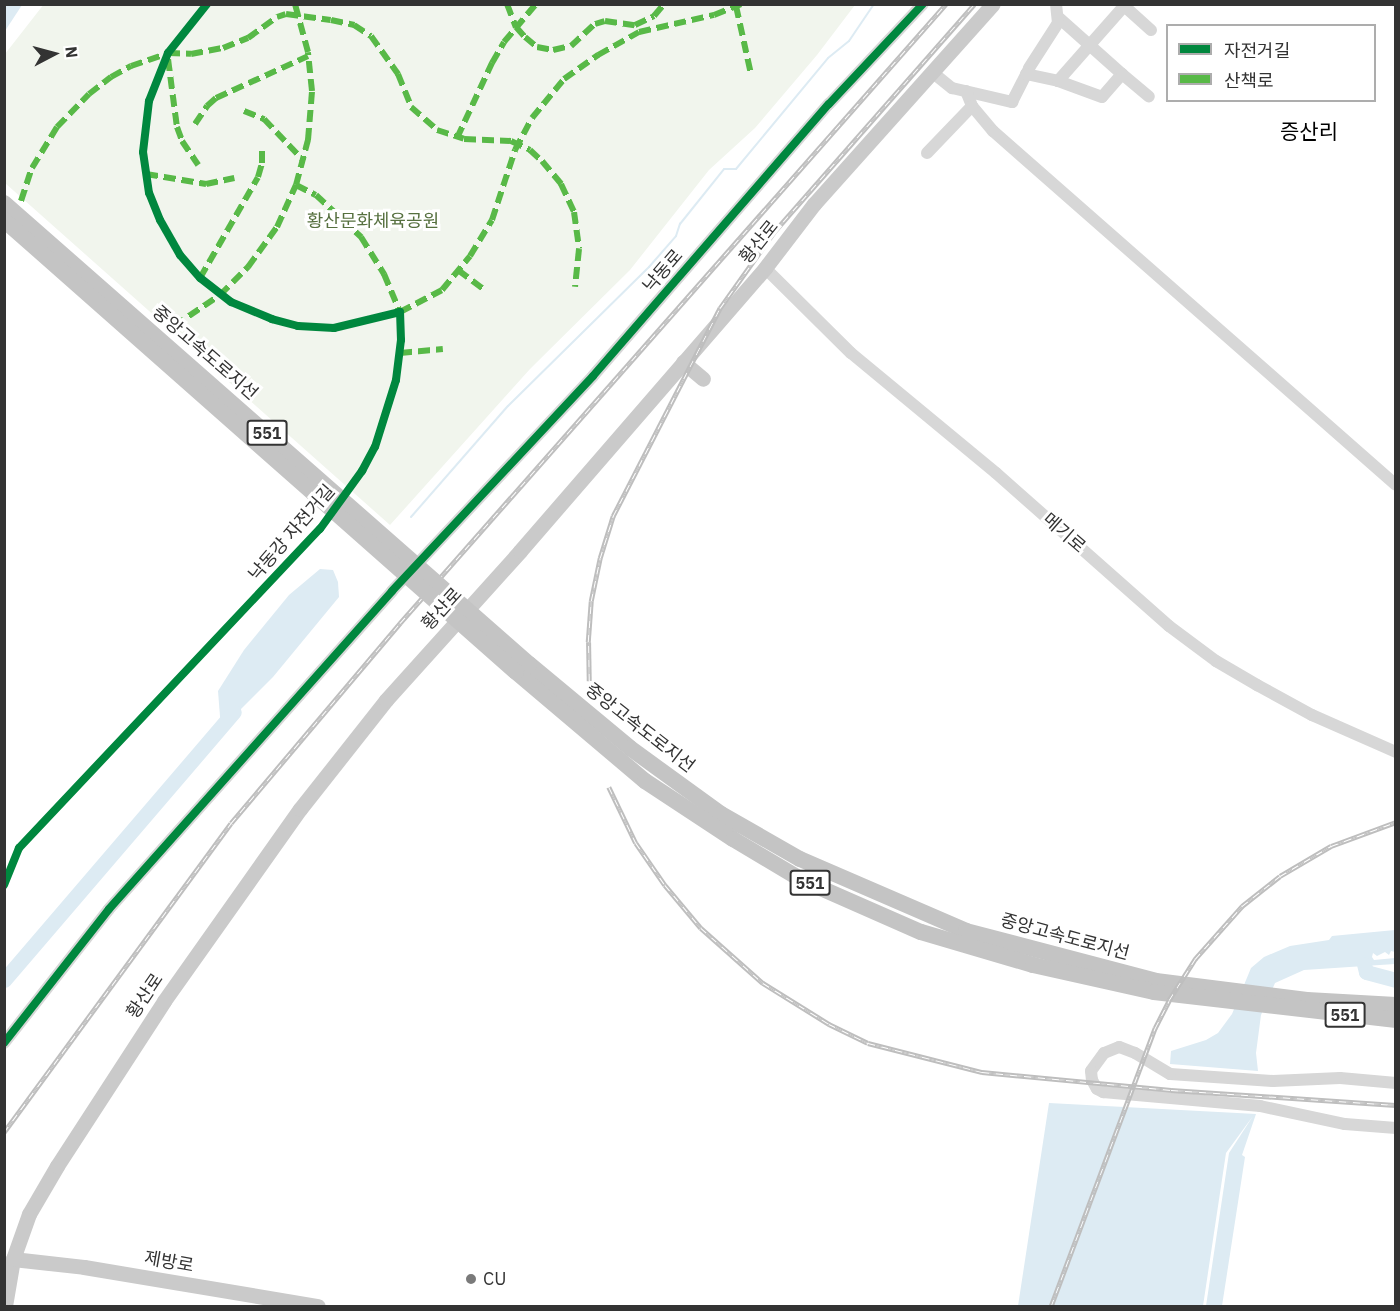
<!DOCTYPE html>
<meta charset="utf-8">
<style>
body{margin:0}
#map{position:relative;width:1400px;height:1311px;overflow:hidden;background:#fff;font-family:"IBM Plex Sans","Noto Sans KR",sans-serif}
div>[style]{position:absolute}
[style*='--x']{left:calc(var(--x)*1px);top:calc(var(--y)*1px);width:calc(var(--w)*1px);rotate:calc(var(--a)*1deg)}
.green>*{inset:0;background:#f1f5ed}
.water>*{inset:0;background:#ddebf3}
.stream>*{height:2px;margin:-1px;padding:0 1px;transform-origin:1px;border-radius:1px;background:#ddebf3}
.river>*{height:15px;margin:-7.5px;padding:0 7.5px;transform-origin:7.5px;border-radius:7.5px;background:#ddebf3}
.minor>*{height:12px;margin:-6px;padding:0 6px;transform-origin:6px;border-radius:6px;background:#d7d7d7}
.major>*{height:15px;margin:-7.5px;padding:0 7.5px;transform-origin:7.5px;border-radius:7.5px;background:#cacaca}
.highway>*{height:16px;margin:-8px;padding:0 8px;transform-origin:8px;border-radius:8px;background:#c4c4c4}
.rail>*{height:4.5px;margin-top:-2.25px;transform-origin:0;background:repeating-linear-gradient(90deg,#fff 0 7px,#bebebe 0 14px);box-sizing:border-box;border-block:2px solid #bebebe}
.highway-bridge>*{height:16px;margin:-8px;padding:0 8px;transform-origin:8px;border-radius:8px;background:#c4c4c4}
.quiet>*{height:6px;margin-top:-3px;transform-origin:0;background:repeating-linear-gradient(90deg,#58b947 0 12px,transparent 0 18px)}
.cycleway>*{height:8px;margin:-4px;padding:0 4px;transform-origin:4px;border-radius:4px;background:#00873e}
.dots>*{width:16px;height:16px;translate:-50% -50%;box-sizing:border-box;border:3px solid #fff;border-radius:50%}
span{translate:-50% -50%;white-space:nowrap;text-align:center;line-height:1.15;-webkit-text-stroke:6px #fff;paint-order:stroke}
.shield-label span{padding:2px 4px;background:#fff;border:2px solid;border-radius:4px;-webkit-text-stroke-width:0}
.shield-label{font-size:16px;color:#333;font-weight:700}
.park-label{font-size:18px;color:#56703f}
.street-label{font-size:18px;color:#333}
.poi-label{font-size:18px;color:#333}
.left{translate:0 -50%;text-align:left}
.quarter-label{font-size:21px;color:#000}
.frame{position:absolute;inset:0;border:6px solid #333;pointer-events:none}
.legend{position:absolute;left:1166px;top:24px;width:210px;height:78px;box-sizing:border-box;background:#fff;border:2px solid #adadad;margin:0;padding:8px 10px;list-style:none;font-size:18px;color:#333}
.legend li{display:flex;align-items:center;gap:12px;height:30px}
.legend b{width:30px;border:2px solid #adadad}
.north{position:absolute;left:24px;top:24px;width:60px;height:60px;-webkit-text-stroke:4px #fff;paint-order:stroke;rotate:84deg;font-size:16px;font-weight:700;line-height:24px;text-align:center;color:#333}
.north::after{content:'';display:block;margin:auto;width:21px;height:27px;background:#333;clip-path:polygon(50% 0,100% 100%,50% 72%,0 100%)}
</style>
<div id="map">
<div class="green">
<div style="clip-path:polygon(44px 4px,855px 4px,855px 5px,817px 55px,755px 128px,709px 170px,630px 270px,530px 369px,390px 525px,5px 183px,5px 54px)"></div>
</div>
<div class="water">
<div style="clip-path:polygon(5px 4px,22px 5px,5px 31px,4px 5px)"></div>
<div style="clip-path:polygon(320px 569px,333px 570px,338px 582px,339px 597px,273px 677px,221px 729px,218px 691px,244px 650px,289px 595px)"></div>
<div style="clip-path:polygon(1395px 930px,1395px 952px,1391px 951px,1389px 955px,1385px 952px,1377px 956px,1373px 953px,1372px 957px,1374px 960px,1395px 958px,1395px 964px,1304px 970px,1275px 983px,1261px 1015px,1256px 1053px,1258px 1071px,1170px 1064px,1171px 1051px,1206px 1040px,1218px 1033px,1232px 1014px,1251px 968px,1264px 957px,1290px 946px,1329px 940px,1332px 936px)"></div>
<div style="clip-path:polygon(1049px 1103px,1256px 1114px,1242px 1155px,1245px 1157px,1222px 1306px,1206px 1306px,1229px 1153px,1253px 1116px,1226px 1153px,1203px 1306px,1018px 1306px)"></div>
</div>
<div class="stream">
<div style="--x:411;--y:517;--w:147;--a:-48.9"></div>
<div style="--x:508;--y:406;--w:198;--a:-44.6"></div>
<div style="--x:649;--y:267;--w:41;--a:-48.9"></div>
<div style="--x:676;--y:236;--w:13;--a:-72"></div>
<div style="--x:680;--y:224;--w:70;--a:-51.3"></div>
<div style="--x:724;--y:169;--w:12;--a:0"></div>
<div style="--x:736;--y:169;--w:144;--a:-50.3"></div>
<div style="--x:828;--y:58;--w:27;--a:-39"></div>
<div style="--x:849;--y:41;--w:45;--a:-56"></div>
</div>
<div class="river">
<div style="--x:1364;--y:964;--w:8;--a:76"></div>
<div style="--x:1366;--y:972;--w:31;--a:15"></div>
<div style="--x:4;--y:980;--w:353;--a:-49.4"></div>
</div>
<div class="minor">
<div style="--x:1122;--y:4;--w:39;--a:42"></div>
<div style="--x:1058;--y:17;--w:86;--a:41.7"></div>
<div style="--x:1122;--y:74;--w:30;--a:131"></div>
<div style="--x:1102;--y:97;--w:47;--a:-160"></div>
<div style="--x:932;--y:72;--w:26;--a:39"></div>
<div style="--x:952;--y:88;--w:62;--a:13.1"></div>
<div style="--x:1012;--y:102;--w:38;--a:-63"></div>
<div style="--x:1029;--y:68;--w:54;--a:-57.2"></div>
<div style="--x:1058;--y:23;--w:19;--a:-96"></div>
<div style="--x:1026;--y:74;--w:33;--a:12"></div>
<div style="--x:1058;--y:81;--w:103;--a:-48.6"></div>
<div style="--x:1122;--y:74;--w:35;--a:40"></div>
<div style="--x:966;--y:91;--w:16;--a:68"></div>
<div style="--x:972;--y:106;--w:33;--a:50"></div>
<div style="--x:993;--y:131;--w:536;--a:41.3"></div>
<div style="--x:927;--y:153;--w:65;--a:-46.2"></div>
<div style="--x:765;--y:268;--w:121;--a:44.7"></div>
<div style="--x:851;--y:353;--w:188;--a:39.6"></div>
<div style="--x:996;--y:473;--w:231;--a:41.5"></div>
<div style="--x:1169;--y:626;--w:59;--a:36.7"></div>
<div style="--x:1216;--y:661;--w:48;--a:30.3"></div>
<div style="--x:1257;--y:685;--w:63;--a:28.6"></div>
<div style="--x:1312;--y:715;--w:92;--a:23.8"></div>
<div style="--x:4;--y:1043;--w:170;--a:-51.9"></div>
<div style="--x:109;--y:909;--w:426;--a:-48.3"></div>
<div style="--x:392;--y:591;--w:294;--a:-46.9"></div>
<div style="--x:593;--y:376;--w:360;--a:-49.1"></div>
<div style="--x:829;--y:104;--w:137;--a:-46.8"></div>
<div style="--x:1396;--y:1083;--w:56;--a:-174.9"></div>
<div style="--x:1340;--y:1078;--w:67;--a:177.4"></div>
<div style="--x:1273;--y:1081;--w:103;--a:-176.1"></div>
<div style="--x:1170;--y:1074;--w:41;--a:-149"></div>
<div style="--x:1135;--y:1053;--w:17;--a:-159"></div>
<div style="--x:1119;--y:1047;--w:16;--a:158"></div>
<div style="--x:1104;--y:1053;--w:22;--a:126"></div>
<div style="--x:1091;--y:1071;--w:9;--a:84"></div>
<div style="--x:1092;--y:1080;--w:10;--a:61"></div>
<div style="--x:1097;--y:1089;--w:7;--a:27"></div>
<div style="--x:1103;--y:1092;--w:158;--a:5.1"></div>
<div style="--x:1260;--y:1106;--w:87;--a:12"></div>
<div style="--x:1345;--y:1124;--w:51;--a:4.5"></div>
</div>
<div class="major">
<div style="--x:683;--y:362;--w:26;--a:40"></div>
<div style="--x:13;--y:1259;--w:71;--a:6.4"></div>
<div style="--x:84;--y:1267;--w:237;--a:9.5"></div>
<div style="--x:5;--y:1306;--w:48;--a:-80.3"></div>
<div style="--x:13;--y:1259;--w:48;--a:-70.4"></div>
<div style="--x:29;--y:1214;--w:56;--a:-59.7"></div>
<div style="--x:57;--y:1166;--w:197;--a:-57"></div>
<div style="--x:164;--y:1001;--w:235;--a:-54.7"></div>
<div style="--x:300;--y:809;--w:139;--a:-51.7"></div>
<div style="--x:386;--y:700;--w:200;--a:-48"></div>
<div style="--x:520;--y:551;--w:374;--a:-49.1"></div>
<div style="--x:765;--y:268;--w:81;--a:-52.6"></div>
<div style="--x:814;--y:204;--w:268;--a:-48.2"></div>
</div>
<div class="highway">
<div style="--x:529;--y:664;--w:131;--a:39.7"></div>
<div style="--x:630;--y:748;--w:112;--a:36"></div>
<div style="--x:721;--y:814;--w:91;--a:29.7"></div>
<div style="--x:800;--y:859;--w:181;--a:23.4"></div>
<div style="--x:966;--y:931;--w:196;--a:14.7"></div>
<div style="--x:1156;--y:981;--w:152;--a:7.2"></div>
<div style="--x:1307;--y:1000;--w:89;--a:3.2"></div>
<div style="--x:516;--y:672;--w:169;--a:40.2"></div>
<div style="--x:645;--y:781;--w:105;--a:33.4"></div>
<div style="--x:733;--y:839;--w:78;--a:30.8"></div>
<div style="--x:800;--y:879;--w:132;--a:23.7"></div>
<div style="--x:921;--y:932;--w:117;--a:16.4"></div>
<div style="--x:1033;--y:965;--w:124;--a:12.6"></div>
<div style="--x:1154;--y:992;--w:244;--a:6.6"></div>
</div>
<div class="rail">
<div style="--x:589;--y:681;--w:39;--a:-91"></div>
<div style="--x:588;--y:642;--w:41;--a:-85.8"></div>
<div style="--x:591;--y:601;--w:44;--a:-78.2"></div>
<div style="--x:600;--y:558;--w:44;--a:-72.8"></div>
<div style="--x:613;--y:516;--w:234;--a:-62.8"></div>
<div style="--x:720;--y:308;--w:93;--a:-54.6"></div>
<div style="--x:774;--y:232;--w:303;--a:-48.7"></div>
<div style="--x:609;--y:787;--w:62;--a:64.3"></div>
<div style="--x:636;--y:843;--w:51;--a:55.4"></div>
<div style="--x:665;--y:885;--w:56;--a:50.1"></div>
<div style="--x:701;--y:928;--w:83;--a:41.6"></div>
<div style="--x:763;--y:983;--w:78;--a:31.8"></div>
<div style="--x:829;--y:1024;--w:43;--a:26"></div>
<div style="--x:868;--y:1043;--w:118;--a:14.3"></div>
<div style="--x:982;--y:1072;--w:190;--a:5.4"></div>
<div style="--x:1171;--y:1090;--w:225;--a:3.8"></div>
<div style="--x:4;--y:1132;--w:383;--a:-53.7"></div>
<div style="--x:231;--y:823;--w:262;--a:-49.8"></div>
<div style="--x:400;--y:623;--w:825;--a:-48.59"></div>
<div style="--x:1051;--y:1306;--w:297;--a:-69.5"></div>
<div style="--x:1155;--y:1028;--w:31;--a:-63"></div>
<div style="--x:1169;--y:1000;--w:49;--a:-57.6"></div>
<div style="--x:1195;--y:959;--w:71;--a:-48.4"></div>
<div style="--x:1242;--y:906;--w:48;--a:-38.3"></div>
<div style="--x:1280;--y:876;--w:59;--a:-30.5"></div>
<div style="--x:1331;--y:846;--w:69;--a:-20.3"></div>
</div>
<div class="highway-bridge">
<div style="--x:4;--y:203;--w:699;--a:41.29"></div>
<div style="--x:4;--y:220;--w:683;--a:41.44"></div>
</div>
<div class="quiet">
<div style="--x:507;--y:4;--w:25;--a:69"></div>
<div style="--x:516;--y:27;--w:13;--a:48"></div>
<div style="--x:525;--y:37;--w:16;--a:40"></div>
<div style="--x:537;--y:47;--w:16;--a:11"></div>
<div style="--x:553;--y:50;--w:18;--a:-13"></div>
<div style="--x:571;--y:46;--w:33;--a:-43"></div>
<div style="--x:595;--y:24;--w:10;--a:-17"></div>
<div style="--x:605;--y:21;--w:30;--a:8"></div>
<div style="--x:635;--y:25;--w:21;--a:-25"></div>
<div style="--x:654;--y:16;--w:16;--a:-50"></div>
<div style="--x:736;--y:6;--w:70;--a:77.6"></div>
<div style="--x:168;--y:59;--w:69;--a:82.5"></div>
<div style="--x:177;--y:127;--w:15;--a:70"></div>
<div style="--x:182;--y:141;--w:29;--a:56"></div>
<div style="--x:244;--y:111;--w:22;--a:22"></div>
<div style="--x:264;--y:119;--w:58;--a:46.4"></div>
<div style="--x:195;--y:124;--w:22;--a:-56"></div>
<div style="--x:207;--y:106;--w:12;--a:-42"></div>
<div style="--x:216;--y:98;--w:101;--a:-24.5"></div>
<div style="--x:457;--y:138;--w:83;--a:-65"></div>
<div style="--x:492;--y:63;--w:24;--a:-60"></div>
<div style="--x:504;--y:42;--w:50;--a:-49.9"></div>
<div style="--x:146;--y:174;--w:61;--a:9.5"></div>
<div style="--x:206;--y:184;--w:29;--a:-12"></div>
<div style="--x:296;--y:185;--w:22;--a:27"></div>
<div style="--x:316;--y:195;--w:62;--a:43"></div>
<div style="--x:361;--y:237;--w:44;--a:58.1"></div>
<div style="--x:384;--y:274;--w:41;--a:67.2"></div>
<div style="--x:400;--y:312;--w:47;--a:-27.6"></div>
<div style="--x:442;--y:290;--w:44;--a:-50.5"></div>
<div style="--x:470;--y:256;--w:42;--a:-58.6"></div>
<div style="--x:492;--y:220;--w:74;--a:-71.8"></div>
<div style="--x:515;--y:150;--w:36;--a:-62"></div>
<div style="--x:532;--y:118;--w:50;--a:-50.6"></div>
<div style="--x:564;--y:79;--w:42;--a:-35.2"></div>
<div style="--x:598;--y:55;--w:47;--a:-29.3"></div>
<div style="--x:639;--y:32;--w:77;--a:-12.8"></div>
<div style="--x:714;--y:15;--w:29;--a:-22"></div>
<div style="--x:21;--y:201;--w:35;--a:-72"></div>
<div style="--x:32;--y:168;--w:48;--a:-58.6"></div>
<div style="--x:57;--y:127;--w:46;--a:-45.9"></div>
<div style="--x:89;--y:94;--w:28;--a:-38"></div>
<div style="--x:111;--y:77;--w:23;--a:-29"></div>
<div style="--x:131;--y:66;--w:39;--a:-19"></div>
<div style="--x:168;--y:53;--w:23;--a:2"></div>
<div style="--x:191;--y:54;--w:33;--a:-11"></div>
<div style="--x:223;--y:48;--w:27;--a:-22"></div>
<div style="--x:248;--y:38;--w:36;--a:-36"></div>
<div style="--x:277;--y:17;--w:9;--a:-18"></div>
<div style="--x:286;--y:14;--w:45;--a:7.6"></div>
<div style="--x:331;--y:20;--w:24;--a:12"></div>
<div style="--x:354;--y:25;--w:20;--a:33"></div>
<div style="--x:371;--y:36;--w:47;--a:54.6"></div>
<div style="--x:398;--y:74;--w:35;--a:68"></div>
<div style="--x:411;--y:107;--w:35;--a:41"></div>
<div style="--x:437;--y:130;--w:28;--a:18"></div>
<div style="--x:464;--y:139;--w:47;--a:2.4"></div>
<div style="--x:511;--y:141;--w:21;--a:25"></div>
<div style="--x:530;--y:150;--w:16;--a:43"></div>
<div style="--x:542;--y:161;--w:30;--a:50"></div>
<div style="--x:561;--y:184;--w:31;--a:65"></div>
<div style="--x:574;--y:212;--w:37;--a:82"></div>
<div style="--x:579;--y:249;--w:38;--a:96"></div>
<div style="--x:458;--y:270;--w:34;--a:37"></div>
<div style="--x:200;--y:278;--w:116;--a:-60.1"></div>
<div style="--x:258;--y:177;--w:15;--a:-74"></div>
<div style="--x:262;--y:163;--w:17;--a:-90"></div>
<div style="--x:174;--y:326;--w:55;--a:-34"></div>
<div style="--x:220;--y:295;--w:40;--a:-45"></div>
<div style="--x:248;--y:267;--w:49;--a:-54.1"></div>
<div style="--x:277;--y:227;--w:46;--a:-65.7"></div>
<div style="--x:296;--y:185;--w:47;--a:-75.1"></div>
<div style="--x:308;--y:140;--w:49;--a:-85.3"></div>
<div style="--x:312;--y:91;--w:39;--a:-96"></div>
<div style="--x:308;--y:52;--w:50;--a:-105.2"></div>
<div style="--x:400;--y:353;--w:43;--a:-5.3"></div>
</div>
<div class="cycleway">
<div style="--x:4;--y:885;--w:40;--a:-68"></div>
<div style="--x:19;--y:848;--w:439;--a:-46.7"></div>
<div style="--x:320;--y:529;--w:72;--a:-54.1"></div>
<div style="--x:362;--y:471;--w:27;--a:-62"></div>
<div style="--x:375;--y:447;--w:70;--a:-72.6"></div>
<div style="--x:396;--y:380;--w:40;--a:-82.9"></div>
<div style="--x:401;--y:340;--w:28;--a:-92"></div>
<div style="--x:400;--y:312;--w:68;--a:166.4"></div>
<div style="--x:334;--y:328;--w:36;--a:-177"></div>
<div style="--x:298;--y:326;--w:27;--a:-165"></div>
<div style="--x:272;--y:319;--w:44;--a:-157.5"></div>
<div style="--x:231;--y:302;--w:39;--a:-142"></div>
<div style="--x:200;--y:278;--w:30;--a:-131"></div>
<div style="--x:180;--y:255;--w:40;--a:-119.7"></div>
<div style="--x:160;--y:220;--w:29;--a:-112"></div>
<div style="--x:149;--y:193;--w:41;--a:-98.3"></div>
<div style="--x:143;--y:152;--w:51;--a:-83.3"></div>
<div style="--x:149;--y:101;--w:52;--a:-68.4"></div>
<div style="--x:168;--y:53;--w:63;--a:-51.5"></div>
<div style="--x:4;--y:1043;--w:170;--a:-51.9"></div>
<div style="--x:109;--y:909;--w:426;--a:-48.3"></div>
<div style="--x:392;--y:591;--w:294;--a:-46.9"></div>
<div style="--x:593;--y:376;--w:360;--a:-49.1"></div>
<div style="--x:829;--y:104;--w:137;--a:-46.8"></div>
</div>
<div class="dots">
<div style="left:471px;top:1279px;background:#7a7a7a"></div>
</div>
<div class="shield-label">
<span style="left:267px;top:433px">551</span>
<span style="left:810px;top:883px">551</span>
<span style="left:1345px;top:1015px">551</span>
</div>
<div class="park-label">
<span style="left:373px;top:221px">황산문화체육공원</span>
</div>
<div class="street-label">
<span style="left:759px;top:242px;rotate:-51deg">황산로</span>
<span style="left:663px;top:271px;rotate:-49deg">낙동로</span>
<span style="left:205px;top:353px;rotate:41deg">중앙고속도로지선</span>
<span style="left:292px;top:533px;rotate:-49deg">낙동강 자전거길</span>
<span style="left:1064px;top:533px;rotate:41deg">메기로</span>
<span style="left:442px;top:609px;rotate:-48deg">황산로</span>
<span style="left:640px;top:728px;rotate:38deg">중앙고속도로지선</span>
<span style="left:1065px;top:937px;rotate:15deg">중앙고속도로지선</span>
<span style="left:145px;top:996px;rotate:-56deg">황산로</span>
<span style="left:169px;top:1262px;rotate:10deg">제방로</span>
</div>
<div class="poi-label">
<span class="left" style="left:483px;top:1279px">CU</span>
</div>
<div class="quarter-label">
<span style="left:1309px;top:131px">증산리</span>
</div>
<div class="frame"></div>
<ul class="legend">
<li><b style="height:8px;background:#00873e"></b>자전거길</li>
<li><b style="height:8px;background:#58b947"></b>산책로</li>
</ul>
<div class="north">N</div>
</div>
